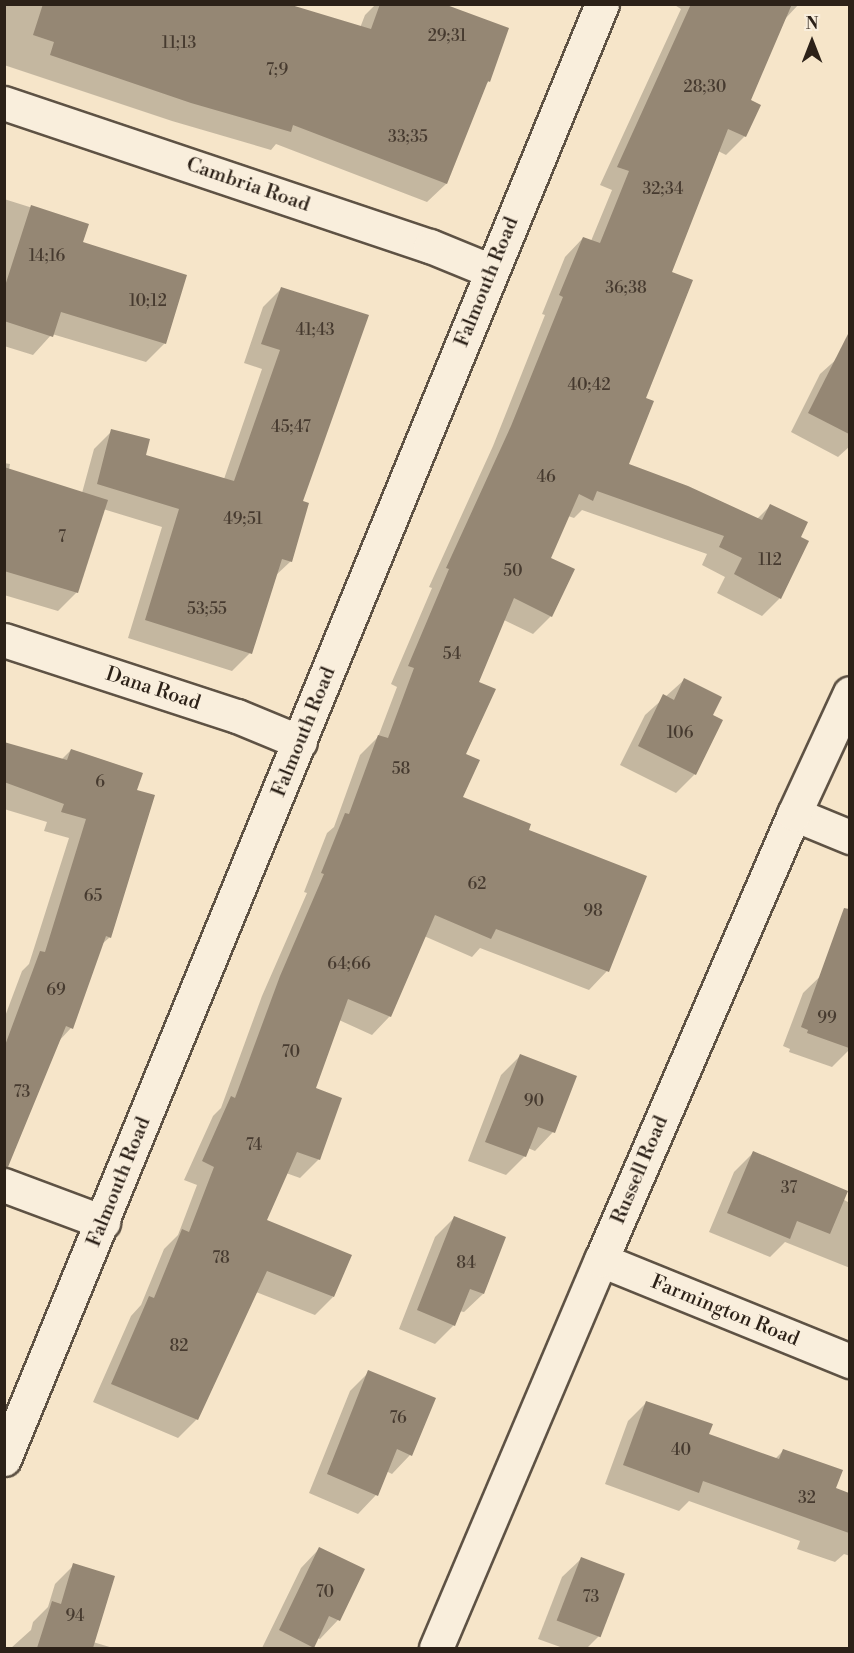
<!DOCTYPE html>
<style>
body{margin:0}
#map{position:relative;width:854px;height:1653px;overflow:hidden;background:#f6e5c9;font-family:"Libre Bodoni",serif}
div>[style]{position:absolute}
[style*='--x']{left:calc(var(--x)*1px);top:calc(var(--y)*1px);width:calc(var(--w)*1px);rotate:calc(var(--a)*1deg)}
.shadow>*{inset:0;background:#0003}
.building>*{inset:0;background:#958774;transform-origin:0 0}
.roads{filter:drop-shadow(2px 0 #5e5244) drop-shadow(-2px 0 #5e5244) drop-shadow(0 2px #5e5244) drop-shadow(0 -2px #5e5244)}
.minor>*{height:33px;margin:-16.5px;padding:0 16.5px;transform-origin:16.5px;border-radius:16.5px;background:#f9eedc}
span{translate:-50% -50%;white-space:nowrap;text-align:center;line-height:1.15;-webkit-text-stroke:5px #f9eedc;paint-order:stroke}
.number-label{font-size:16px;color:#463a2f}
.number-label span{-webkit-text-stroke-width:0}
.street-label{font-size:20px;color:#2c2118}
.frame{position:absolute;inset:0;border:6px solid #2c2118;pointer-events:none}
.north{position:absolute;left:782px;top:12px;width:60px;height:60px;-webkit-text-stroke:4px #f9eedc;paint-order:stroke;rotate:0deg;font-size:16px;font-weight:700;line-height:24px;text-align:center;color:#2c2118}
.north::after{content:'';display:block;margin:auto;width:21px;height:27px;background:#2c2118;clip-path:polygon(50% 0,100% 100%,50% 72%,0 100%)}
</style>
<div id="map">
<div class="shadow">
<div style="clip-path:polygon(4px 4px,244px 4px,360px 28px,365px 15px,376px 4px,440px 4px,489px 81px,485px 85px,446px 184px,427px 202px,276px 144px,271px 150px,172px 121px,4px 65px)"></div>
<div style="clip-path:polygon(673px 4px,799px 4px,785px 19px,749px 101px,745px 136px,726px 155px,718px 151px,670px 273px,627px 465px,757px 519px,771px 505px,798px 538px,780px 598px,762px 616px,717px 593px,725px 577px,702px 565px,707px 554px,582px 510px,574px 518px,568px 516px,549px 559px,551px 616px,533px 634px,504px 620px,477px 683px,464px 754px,461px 798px,527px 831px,607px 971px,589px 990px,480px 948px,472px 957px,424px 936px,390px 1016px,372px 1035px,339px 1020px,314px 1089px,319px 1159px,300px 1178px,286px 1173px,265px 1221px,333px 1297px,315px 1315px,256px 1292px,197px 1419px,178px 1438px,93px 1402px,131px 1316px,141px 1305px,164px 1249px,178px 1235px,197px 1185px,184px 1180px,213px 1116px,221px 1108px,262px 996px,307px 893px,304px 892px,327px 833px,334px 827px,360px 755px,378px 737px,397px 687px,391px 684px,432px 588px,429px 587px,493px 446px,545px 315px,542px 314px,565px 257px,583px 238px,591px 241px,612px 190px,600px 185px,681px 9px)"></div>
<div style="clip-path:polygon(4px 199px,87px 225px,81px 243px,165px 343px,146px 362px,52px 334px,33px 355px,4px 346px)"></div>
<div style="clip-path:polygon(281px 289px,301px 502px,291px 561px,274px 577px,250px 653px,232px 671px,128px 638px,162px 527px,103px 509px,77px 592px,58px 611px,4px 595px,4px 463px,10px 464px,9px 470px,82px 493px,94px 449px,112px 431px,144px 456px,224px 479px,262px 369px,244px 363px,263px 307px)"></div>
<div style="clip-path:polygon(850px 347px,850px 446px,838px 457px,791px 432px,820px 374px)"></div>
<div style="clip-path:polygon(684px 680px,695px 774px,676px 793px,620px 765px,645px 715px)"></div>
<div style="clip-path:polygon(4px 744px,61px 760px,71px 750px,135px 791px,110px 937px,101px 945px,71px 1028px,58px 1042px,4px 1142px,4px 1019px,22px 971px,29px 964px,69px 838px,44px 831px,47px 822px,4px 809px)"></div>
<div style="clip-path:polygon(838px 959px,850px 962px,850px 1049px,832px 1067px,789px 1052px,790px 1049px,783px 1046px,803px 993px)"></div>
<div style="clip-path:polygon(520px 1056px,553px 1132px,535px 1151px,528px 1148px,525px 1156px,506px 1175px,468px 1161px,501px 1075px)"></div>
<div style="clip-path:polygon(753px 1153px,850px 1203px,850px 1268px,785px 1242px,770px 1257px,709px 1232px,734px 1172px)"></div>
<div style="clip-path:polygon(454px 1218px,483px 1294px,464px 1312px,459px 1311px,454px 1325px,435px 1344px,399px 1329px,435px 1237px)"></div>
<div style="clip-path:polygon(369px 1372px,410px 1455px,392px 1474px,386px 1471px,376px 1495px,358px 1514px,309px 1493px,350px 1391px)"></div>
<div style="clip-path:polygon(647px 1402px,707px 1435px,775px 1459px,783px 1451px,834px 1489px,850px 1495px,850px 1556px,844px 1554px,835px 1562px,797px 1549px,800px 1541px,689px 1501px,679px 1511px,605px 1484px,628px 1421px)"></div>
<div style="clip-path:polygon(319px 1549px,363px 1570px,338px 1620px,320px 1639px,317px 1638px,311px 1648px,262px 1648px,301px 1568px)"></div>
<div style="clip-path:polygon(581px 1559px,623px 1575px,599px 1636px,587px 1648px,563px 1648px,538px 1639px,562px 1577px)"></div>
<div style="clip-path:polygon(74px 1565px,93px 1642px,113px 1648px,11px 1648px,31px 1630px,33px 1622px,48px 1607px,55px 1584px)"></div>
</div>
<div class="building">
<div style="clip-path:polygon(43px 4px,288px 4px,371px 29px,380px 4px,444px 4px,509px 28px,490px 82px,488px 81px,447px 184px,293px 125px,291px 132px,191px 103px,50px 55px,54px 42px,33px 35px)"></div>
<div style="clip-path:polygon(691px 4px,792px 4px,751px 100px,761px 105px,746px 137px,728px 129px,672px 272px,693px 280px,646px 398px,654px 401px,629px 464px,688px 486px,762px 520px,770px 504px,808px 522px,801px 537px,809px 541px,781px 599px,734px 574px,742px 558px,719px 547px,724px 536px,597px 491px,593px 501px,579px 494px,551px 558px,575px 569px,552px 617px,514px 598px,479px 682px,496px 689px,466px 754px,480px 760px,463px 797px,531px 824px,529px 830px,647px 876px,609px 972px,496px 929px,491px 939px,435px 915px,391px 1017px,348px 999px,316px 1088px,342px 1098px,320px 1160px,297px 1152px,267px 1220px,352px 1255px,334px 1297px,267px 1271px,198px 1420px,111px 1384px,149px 1296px,154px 1298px,182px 1229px,189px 1232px,214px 1167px,202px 1161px,231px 1096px,235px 1098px,280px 976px,324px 874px,321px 873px,345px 813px,349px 814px,378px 735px,388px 738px,414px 668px,408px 666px,449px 569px,446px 568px,511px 426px,563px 297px,559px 295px,583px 237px,600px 243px,629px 171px,617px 167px)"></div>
<div style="clip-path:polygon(31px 205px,89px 224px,83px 242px,187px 275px,166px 344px,61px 312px,53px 337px,4px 321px,4px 289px)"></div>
<div style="clip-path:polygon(281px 287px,369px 315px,303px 501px,309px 503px,292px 562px,282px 559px,252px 654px,145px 620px,179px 509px,97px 484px,111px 429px,150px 439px,146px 455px,234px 481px,280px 350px,261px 344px)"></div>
<div style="clip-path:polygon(849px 332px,849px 434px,808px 413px)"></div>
<div style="clip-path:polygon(4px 467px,108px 500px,78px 593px,4px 571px)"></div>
<div style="clip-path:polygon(684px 678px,722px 697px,713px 715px,723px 720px,696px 775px,638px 746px,663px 694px,674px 700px)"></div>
<div style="clip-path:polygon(4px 742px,67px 760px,71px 749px,143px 773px,137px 790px,155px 795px,111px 938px,106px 936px,73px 1029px,66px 1026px,8px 1167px,4px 1167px,4px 1048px,40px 951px,45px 952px,86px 819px,61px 812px,64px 804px,4px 782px)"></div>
<div style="clip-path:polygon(844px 908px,849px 909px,849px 1048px,807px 1033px,808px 1030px,801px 1027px)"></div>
<div style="clip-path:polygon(520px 1054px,577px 1076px,555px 1133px,538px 1127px,526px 1157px,485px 1142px)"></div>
<div style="clip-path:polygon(753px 1151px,848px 1191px,830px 1234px,797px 1221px,790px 1239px,727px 1213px)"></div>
<div style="clip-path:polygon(454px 1216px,506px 1237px,484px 1294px,470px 1289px,455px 1326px,417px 1310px)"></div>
<div style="clip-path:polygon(368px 1370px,436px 1398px,412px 1456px,397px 1449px,378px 1496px,327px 1474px)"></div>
<div style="clip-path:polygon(646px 1401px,713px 1424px,709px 1434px,779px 1459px,783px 1449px,843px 1470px,836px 1488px,849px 1493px,849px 1533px,703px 1481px,699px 1493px,623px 1465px)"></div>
<div style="clip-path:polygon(319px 1547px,365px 1569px,340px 1621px,329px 1616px,314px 1648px,279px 1630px)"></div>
<div style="left:581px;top:1557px;width:47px;height:68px;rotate:21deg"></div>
<div style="clip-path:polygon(73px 1563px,115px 1576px,93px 1648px,37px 1648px,52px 1601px,61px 1604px)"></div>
</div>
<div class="roads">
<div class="minor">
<div style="--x:4;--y:103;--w:449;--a:18.6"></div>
<div style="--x:430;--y:246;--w:66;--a:22.3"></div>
<div style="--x:4;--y:640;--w:245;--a:18.1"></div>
<div style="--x:237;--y:716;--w:68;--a:22.4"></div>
<div style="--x:794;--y:814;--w:61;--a:22.3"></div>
<div style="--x:4;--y:1185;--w:106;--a:20.5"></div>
<div style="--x:601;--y:1260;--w:269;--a:22.1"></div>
<div style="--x:4;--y:1459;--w:1573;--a:-67.66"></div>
<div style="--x:436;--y:1648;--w:422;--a:-67"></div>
<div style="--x:601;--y:1260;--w:486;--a:-66.6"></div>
<div style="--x:794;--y:814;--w:133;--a:-65.2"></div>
</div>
</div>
<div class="number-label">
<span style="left:447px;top:36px">29;31</span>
<span style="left:179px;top:43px">11;13</span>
<span style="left:277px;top:70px">7;9</span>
<span style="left:705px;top:87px">28;30</span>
<span style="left:408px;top:137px">33;35</span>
<span style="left:663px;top:189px">32;34</span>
<span style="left:47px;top:256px">14;16</span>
<span style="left:626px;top:288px">36;38</span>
<span style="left:148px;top:301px">10;12</span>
<span style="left:315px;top:330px">41;43</span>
<span style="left:589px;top:385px">40;42</span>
<span style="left:291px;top:427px">45;47</span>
<span style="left:546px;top:477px">46</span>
<span style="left:243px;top:519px">49;51</span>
<span style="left:62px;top:537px">7</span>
<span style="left:770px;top:560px">112</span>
<span style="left:513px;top:571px">50</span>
<span style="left:207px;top:609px">53;55</span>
<span style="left:452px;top:654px">54</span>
<span style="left:680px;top:733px">106</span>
<span style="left:401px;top:769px">58</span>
<span style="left:100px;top:782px">6</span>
<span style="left:477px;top:884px">62</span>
<span style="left:93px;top:896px">65</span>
<span style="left:593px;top:911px">98</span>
<span style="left:349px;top:964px">64;66</span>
<span style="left:56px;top:990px">69</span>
<span style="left:827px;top:1018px">99</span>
<span style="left:291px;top:1052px">70</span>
<span style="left:22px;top:1092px">73</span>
<span style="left:534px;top:1101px">90</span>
<span style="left:254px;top:1145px">74</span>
<span style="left:789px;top:1188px">37</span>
<span style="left:221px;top:1258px">78</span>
<span style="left:466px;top:1263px">84</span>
<span style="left:179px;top:1346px">82</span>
<span style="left:398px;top:1418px">76</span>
<span style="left:681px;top:1450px">40</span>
<span style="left:807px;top:1498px">32</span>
<span style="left:325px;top:1592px">70</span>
<span style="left:591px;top:1597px">73</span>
<span style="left:75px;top:1616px">94</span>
</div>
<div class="street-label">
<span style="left:248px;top:185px;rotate:19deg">Cambria Road</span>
<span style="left:487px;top:282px;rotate:-68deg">Falmouth Road</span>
<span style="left:153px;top:689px;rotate:18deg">Dana Road</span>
<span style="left:304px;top:732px;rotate:-68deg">Falmouth Road</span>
<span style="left:640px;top:1170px;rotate:-67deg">Russell Road</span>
<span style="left:119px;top:1182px;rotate:-68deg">Falmouth Road</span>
<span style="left:725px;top:1311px;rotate:22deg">Farmington Road</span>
</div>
<div class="frame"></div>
<div class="north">N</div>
</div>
